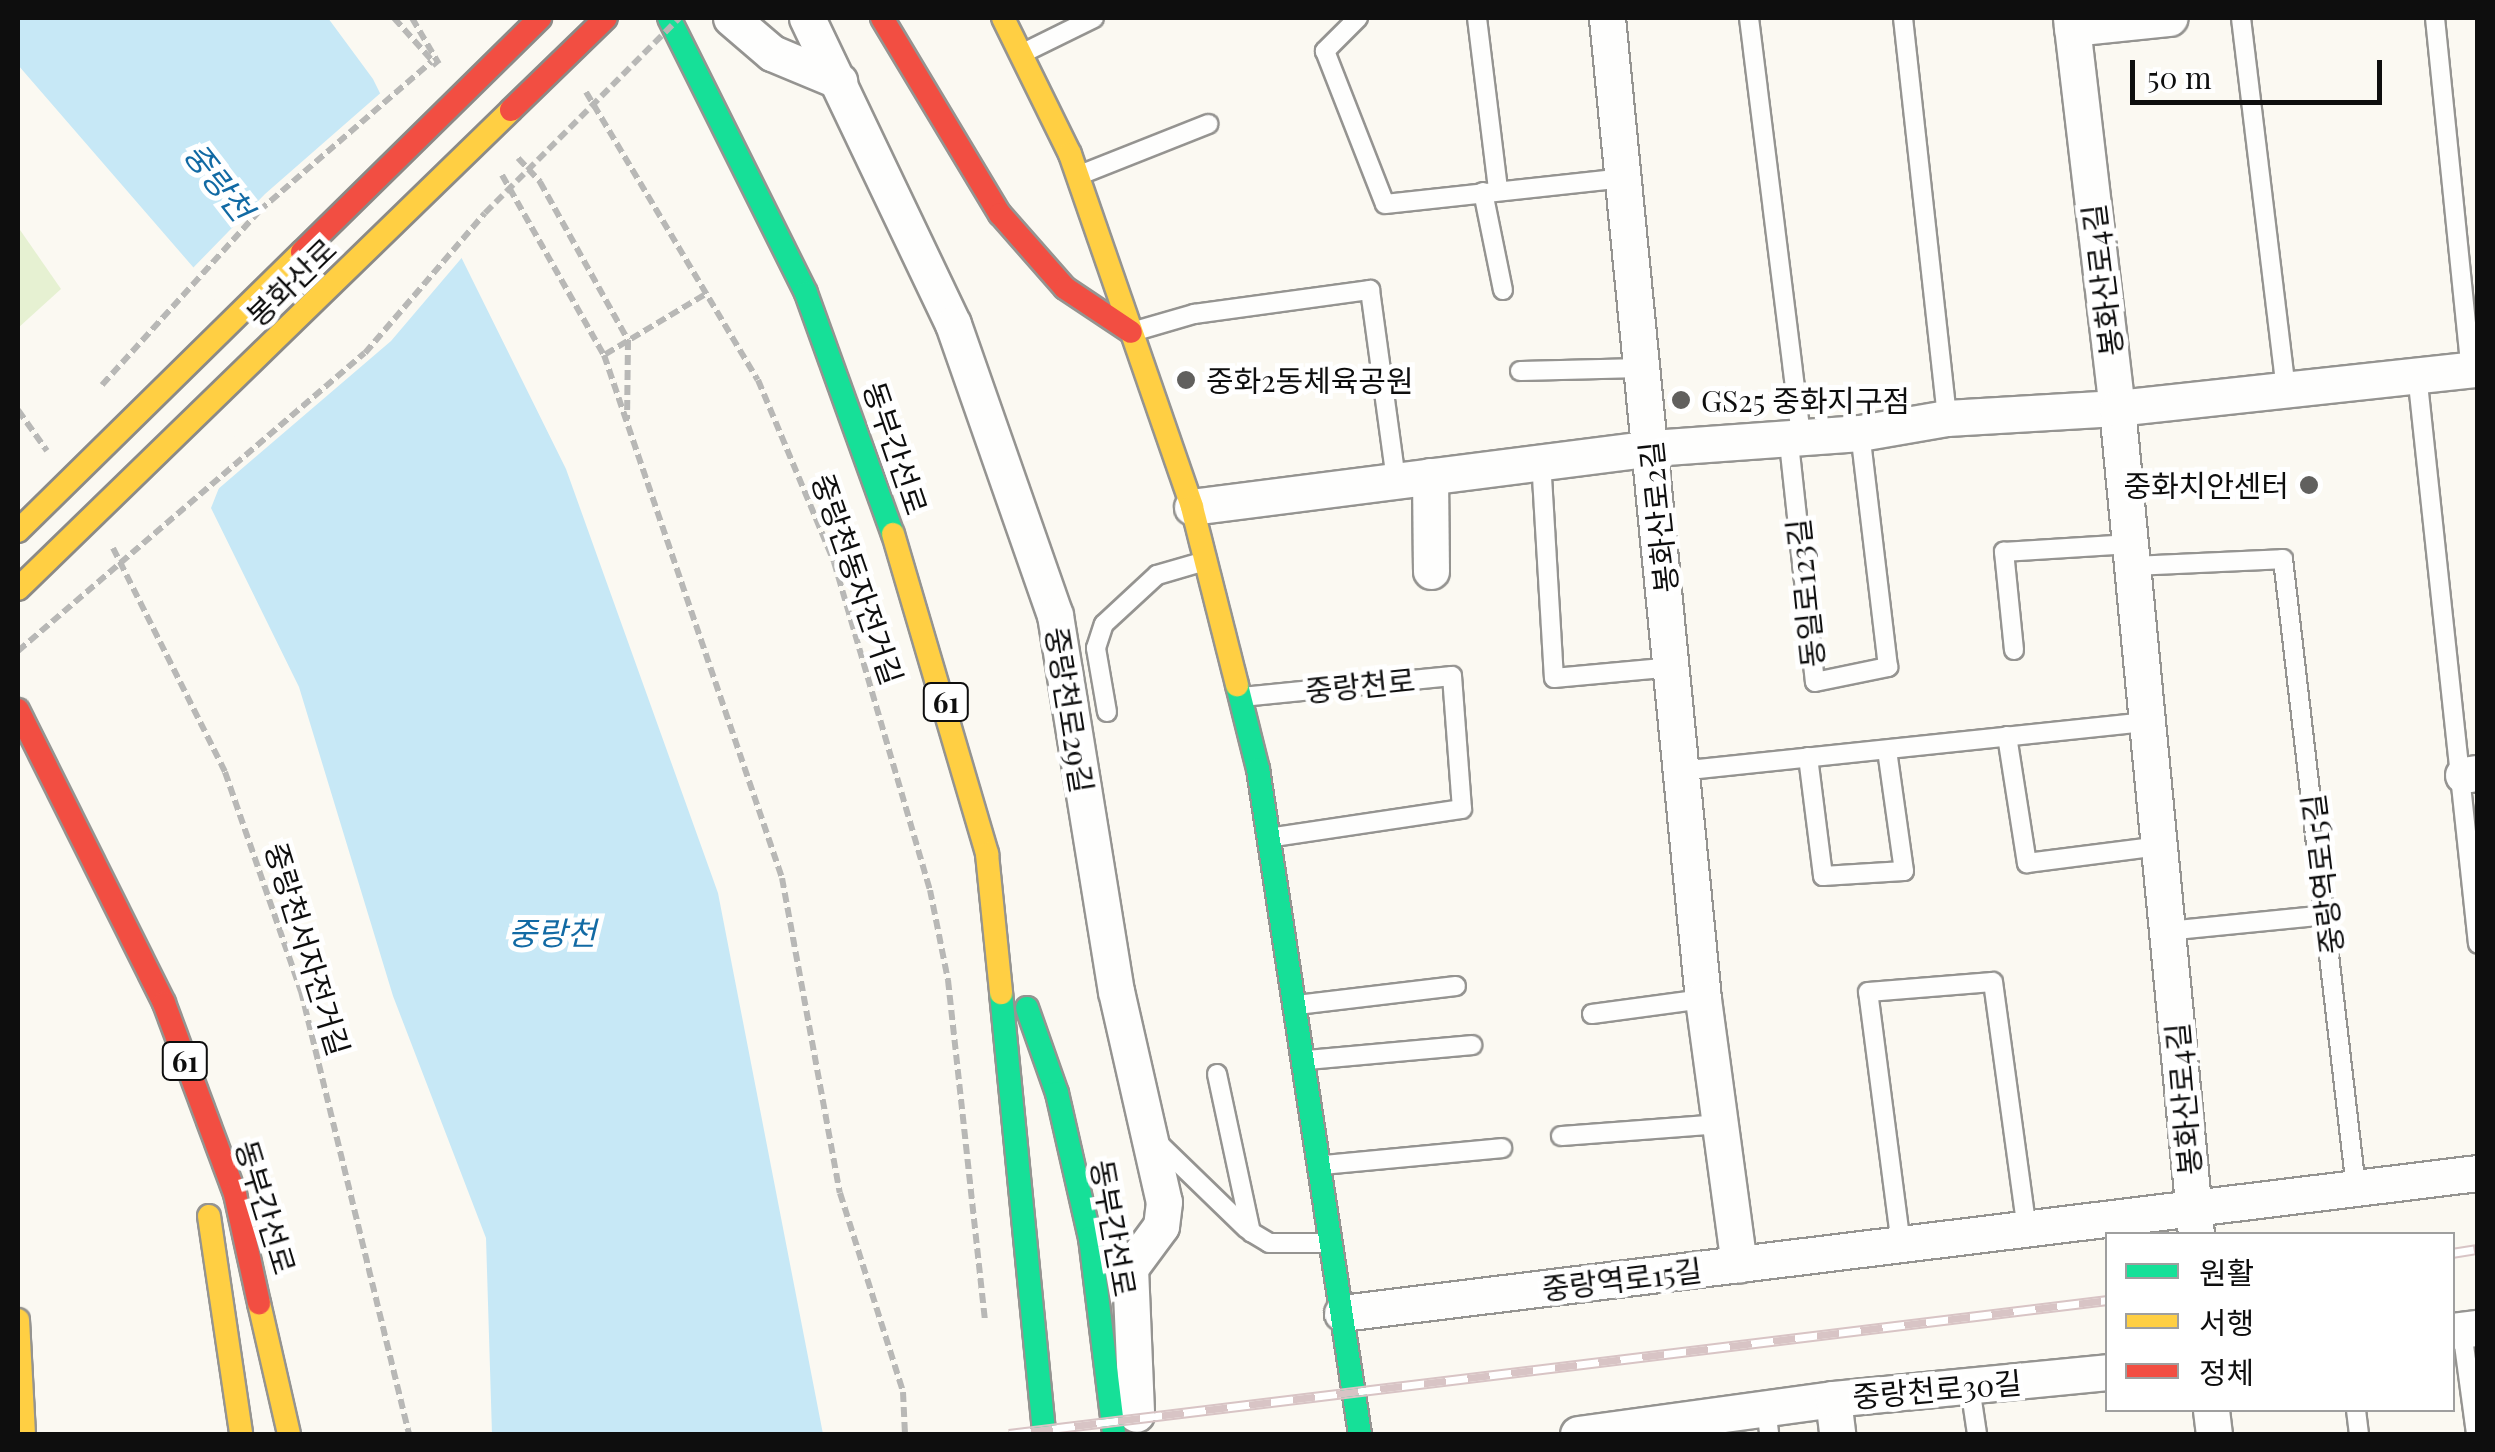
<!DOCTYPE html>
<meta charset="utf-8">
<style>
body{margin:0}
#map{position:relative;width:2495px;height:1452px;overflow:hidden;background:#fbf9f2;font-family:"Playfair Display","Noto Sans KR",serif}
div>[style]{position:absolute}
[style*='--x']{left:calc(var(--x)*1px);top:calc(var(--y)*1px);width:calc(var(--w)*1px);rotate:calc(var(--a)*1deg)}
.green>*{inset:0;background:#e6f1d2}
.water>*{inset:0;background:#c7e8f6}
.pier>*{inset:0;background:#fbf9f2}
.path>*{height:6px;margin-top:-3px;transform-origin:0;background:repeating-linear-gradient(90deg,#b8b8b6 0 10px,transparent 0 15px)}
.roads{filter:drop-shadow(2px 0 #959491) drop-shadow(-2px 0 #959491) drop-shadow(0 2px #959491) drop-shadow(0 -2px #959491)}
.lane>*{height:18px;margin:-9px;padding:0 9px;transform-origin:9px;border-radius:9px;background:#fefefd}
.street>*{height:35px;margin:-17.5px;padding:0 17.5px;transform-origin:17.5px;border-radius:17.5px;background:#fefefd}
.fast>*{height:22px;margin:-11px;padding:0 11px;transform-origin:11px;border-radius:11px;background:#16e098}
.slow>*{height:22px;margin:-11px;padding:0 11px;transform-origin:11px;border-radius:11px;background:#ffcf43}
.jam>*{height:22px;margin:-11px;padding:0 11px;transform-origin:11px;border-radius:11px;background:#f24e42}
.rail>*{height:11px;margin-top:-5.5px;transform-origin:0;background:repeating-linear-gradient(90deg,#fff 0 22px,#d8c4c5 0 44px);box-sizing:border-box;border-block:2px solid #d8c4c5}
.path-bridge>*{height:6px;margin-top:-3px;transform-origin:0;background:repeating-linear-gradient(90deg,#b8b8b6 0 10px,transparent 0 15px)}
.bridges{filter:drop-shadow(2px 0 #8b8a87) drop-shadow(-2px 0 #8b8a87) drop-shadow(0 2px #8b8a87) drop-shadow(0 -2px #8b8a87)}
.slow-bridge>*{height:22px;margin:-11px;padding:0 11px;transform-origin:11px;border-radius:11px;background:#ffcf43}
.jam-bridge>*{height:22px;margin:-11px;padding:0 11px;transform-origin:11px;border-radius:11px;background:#f24e42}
.dots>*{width:28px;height:28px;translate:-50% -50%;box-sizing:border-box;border:5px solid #fff;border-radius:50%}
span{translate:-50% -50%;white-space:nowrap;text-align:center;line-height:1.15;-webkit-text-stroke:10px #fff;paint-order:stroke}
.shield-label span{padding:2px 8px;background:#fff;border:2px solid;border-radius:8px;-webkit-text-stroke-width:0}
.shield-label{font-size:28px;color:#0e0e0e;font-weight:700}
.street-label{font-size:30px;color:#0e0e0e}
.poi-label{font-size:30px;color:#0e0e0e}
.left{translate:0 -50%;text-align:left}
.right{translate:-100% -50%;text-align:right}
.water-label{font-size:32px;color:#126aa4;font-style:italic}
.frame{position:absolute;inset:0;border:20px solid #0e0e0e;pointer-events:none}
.legend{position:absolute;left:2105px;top:1232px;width:350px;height:180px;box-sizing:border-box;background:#fff;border:2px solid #9f9f9f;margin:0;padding:12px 18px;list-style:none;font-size:30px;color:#0e0e0e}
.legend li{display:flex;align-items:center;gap:20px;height:50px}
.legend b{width:50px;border:2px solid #9f9f9f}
.scale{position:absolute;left:2130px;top:60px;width:252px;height:45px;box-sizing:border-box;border:5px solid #0e0e0e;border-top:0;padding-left:12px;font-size:30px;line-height:35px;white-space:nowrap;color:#0e0e0e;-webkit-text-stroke:8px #fff;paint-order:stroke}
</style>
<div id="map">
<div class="green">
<div style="clip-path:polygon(18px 227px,61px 289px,18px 328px)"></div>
</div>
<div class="water">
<div style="clip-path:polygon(18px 18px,328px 18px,373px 79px,566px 469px,718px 893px,823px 1434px,492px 1434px,486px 1238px,393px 996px,299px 687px,211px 508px,271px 357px,18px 65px)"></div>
</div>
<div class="pier">
<div style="clip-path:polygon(384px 90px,465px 254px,391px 341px,210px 496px,266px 358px,190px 271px,265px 194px)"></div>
</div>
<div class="path">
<div style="--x:394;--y:18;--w:64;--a:48.1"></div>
<div style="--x:586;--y:92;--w:335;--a:59.2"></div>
<div style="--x:758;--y:380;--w:197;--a:67.3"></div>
<div style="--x:834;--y:562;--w:342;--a:73.7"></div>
<div style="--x:930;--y:890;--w:92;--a:78.7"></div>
<div style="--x:948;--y:980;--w:341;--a:83.8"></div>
<div style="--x:518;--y:158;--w:33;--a:47"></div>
<div style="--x:540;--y:182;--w:181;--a:60.9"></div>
<div style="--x:628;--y:340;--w:79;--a:90.7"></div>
<div style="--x:704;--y:295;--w:117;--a:149"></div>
<div style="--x:604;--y:355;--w:552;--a:71.2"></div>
<div style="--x:782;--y:878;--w:320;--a:79.6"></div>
<div style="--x:840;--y:1193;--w:209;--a:72.4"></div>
<div style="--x:903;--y:1392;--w:42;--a:87.3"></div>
<div style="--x:18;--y:410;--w:50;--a:54.7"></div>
<div style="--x:113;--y:548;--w:250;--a:63.4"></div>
<div style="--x:225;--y:772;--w:232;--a:70.9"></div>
<div style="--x:301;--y:991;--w:456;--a:76.3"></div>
</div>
<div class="roads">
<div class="lane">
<div style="--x:1358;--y:18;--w:47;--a:135"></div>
<div style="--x:1325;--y:51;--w:164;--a:68.6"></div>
<div style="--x:1385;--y:204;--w:241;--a:-6.2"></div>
<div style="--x:1477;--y:18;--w:172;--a:83"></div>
<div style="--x:1749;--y:18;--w:420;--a:82.9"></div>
<div style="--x:1903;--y:18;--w:402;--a:83.7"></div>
<div style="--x:2241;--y:18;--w:375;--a:83.1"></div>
<div style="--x:2435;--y:18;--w:354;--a:84.2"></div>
<div style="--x:1023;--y:53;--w:79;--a:-26.2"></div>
<div style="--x:1082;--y:174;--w:136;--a:-21.6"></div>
<div style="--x:1483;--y:192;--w:100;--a:78.5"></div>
<div style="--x:1132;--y:332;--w:65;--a:-16.2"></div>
<div style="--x:1194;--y:314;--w:178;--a:-7.8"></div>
<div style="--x:1370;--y:290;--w:193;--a:82.2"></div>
<div style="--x:1520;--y:371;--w:122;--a:-1.4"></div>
<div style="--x:2417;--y:374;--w:573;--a:83.89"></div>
<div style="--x:1788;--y:434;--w:249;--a:83.8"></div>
<div style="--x:1815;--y:682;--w:75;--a:-11.6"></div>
<div style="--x:1888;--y:667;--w:236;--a:-96.8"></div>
<div style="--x:1541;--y:460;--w:218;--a:86.6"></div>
<div style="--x:1554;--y:678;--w:120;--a:-5.3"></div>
<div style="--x:2131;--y:566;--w:152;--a:-2.6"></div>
<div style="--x:2283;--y:559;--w:633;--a:83.38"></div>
<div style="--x:2014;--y:650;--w:99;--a:-95.8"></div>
<div style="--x:2004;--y:552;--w:126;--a:-3.6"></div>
<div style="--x:1242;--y:697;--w:211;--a:-5.7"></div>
<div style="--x:1452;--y:676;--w:133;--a:85.7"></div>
<div style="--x:1462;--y:809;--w:195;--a:171.5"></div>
<div style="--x:1107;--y:712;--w:65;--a:-99.8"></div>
<div style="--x:1096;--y:648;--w:25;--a:-72"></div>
<div style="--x:1104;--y:624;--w:72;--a:-42.8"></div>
<div style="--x:1157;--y:575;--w:47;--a:-16.1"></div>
<div style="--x:2007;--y:736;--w:129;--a:81.1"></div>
<div style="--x:2027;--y:863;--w:133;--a:-7.3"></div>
<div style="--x:1808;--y:757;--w:120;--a:82.8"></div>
<div style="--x:1823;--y:876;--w:81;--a:-3.5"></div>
<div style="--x:1904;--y:871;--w:122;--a:-98"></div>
<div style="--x:1679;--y:771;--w:471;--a:-6"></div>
<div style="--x:2167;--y:931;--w:162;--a:-5.7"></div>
<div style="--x:1297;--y:1005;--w:160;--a:-6.8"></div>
<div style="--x:1592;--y:1014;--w:112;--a:-7.7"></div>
<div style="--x:1308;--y:1060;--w:165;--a:-5.2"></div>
<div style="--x:1217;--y:1074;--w:162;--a:77.9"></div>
<div style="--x:1251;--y:1232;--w:21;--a:31"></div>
<div style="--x:1269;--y:1243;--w:56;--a:0"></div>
<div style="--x:1561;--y:1136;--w:158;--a:-4.3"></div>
<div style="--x:1154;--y:1139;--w:129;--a:44.1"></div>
<div style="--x:1323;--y:1165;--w:180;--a:-5.4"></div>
<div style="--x:1901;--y:1245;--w:255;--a:-97.4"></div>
<div style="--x:1868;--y:992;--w:125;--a:-4.6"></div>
<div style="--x:1993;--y:982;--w:249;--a:82.2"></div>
<div style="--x:2462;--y:1330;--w:105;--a:82.3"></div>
<div style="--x:1970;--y:1387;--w:48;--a:81.5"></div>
<div style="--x:1766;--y:1408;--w:26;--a:83"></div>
<div style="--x:2356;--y:1410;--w:24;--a:83"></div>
</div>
<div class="street">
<div style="--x:731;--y:18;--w:54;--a:40.5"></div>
<div style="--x:772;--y:53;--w:73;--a:22.7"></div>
<div style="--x:807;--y:18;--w:339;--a:64.5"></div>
<div style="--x:953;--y:324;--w:308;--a:70.7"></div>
<div style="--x:1055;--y:615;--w:381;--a:80.8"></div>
<div style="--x:1116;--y:991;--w:216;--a:77.2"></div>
<div style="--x:1164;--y:1202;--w:24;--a:97"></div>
<div style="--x:1161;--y:1226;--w:52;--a:126.4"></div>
<div style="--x:1130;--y:1268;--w:146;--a:87.6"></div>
<div style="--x:1607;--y:18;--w:986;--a:84.41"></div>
<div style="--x:1703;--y:999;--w:268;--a:82.3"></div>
<div style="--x:2071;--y:18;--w:393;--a:83.3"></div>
<div style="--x:2117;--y:408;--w:830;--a:84.54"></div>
<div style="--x:2072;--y:28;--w:98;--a:-5.9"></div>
<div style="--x:1430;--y:476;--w:95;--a:89.4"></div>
<div style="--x:1192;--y:507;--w:464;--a:-7.3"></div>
<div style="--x:1652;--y:448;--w:209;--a:-4.1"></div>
<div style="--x:1860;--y:433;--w:88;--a:-9.8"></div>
<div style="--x:1947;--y:418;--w:170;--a:-3.4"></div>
<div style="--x:2117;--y:408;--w:363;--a:-6.2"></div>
<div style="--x:2463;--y:775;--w:15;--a:-8"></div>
<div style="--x:1342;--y:1313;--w:1145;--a:-7.03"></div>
<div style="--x:2452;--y:1331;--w:26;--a:-7"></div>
<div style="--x:1833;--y:1399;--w:35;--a:83"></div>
<div style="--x:2211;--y:1410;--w:24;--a:83"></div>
<div style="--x:1578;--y:1434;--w:257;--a:-7.8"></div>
<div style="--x:1833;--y:1399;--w:276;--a:-5.6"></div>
</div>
<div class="fast">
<div style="--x:669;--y:18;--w:307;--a:63.5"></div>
<div style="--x:806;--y:293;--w:256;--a:70.2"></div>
<div style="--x:1237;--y:685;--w:87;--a:76"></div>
<div style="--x:1258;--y:769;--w:673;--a:81.28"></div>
<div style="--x:1001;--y:993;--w:443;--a:84.4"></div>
<div style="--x:1027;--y:1008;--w:90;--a:70.6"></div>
<div style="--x:1057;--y:1093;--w:149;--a:77.2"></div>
<div style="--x:1090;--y:1238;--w:197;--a:83"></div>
</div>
<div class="slow">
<div style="--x:1003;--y:18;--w:152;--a:63.8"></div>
<div style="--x:1070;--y:154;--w:373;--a:70.9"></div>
<div style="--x:1192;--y:507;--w:184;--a:75.8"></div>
<div style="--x:893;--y:534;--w:334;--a:73.6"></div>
<div style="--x:987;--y:854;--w:140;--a:84.2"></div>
<div style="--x:209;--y:1216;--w:220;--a:81.6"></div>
<div style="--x:259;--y:1303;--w:134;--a:77.1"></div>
<div style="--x:18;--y:1320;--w:114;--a:87"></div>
</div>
<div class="jam">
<div style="--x:882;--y:18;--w:229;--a:59"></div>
<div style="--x:1000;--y:214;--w:98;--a:48.7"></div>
<div style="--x:1065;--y:288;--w:79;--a:33.7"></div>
<div style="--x:18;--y:710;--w:327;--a:63.5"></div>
<div style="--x:164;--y:1003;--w:204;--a:69.6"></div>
<div style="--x:235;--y:1194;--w:112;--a:77.6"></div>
</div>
</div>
<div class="rail">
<div style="--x:2452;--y:1253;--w:26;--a:-9"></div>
<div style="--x:1009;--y:1434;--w:1107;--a:-6.95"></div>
</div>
<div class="path-bridge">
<div style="--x:412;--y:18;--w:53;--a:59.6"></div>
<div style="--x:502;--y:175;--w:207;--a:60.5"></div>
<div style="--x:102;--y:385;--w:234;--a:-47.9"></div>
<div style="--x:259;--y:211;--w:228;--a:-40.9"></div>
<div style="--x:18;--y:651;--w:457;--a:-40.7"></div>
<div style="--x:365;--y:353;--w:184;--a:-49.4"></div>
<div style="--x:485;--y:213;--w:275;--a:-45.1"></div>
</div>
<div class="bridges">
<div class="slow-bridge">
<div style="--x:18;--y:531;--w:398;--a:-44.5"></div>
<div style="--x:18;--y:589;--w:687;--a:-44.17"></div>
</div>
<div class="jam-bridge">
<div style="--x:511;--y:110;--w:132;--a:-44.1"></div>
<div style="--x:302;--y:252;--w:334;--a:-44.5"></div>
</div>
</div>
<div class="dots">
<div style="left:1186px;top:380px;background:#61605e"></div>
<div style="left:1681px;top:400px;background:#61605e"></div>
<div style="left:2309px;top:485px;background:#61605e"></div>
</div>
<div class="shield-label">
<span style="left:946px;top:702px">61</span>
<span style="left:185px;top:1061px">61</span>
</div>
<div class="street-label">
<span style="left:2102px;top:280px;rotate:-97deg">봉화산로4길</span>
<span style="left:291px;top:282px;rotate:-44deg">봉화산로</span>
<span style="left:896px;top:448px;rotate:71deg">동부간선로</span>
<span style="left:1658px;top:517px;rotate:-96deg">봉화산로2길</span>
<span style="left:858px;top:579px;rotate:71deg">중랑천동자전거길</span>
<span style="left:1805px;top:593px;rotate:-96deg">동일로123길</span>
<span style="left:1360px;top:685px;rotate:-6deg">중랑천로</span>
<span style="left:1070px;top:710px;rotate:81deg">중랑천로29길</span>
<span style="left:2322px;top:874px;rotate:-97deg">중랑역로15길</span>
<span style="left:308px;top:949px;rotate:73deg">중랑천서자전거길</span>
<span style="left:2183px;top:1099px;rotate:-95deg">봉화산로4길</span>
<span style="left:266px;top:1207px;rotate:73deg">동부간선로</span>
<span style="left:1114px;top:1228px;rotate:80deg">동부간선로</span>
<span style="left:1622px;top:1279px;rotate:-7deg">중랑역로15길</span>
<span style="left:1937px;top:1389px;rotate:-5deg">중랑천로30길</span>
</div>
<div class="poi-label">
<span class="left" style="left:1206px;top:380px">중화2동체육공원</span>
<span class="left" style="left:1701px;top:400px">GS25 중화지구점</span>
<span class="right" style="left:2289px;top:485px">중화치안센터</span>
</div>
<div class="water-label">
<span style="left:219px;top:181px;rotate:52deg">중랑천</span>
<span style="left:552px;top:932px">중랑천</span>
</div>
<div class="frame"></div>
<ul class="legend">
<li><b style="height:12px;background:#16e098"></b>원활</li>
<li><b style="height:12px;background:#ffcf43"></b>서행</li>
<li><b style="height:12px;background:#f24e42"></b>정체</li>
</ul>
<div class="scale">50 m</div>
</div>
